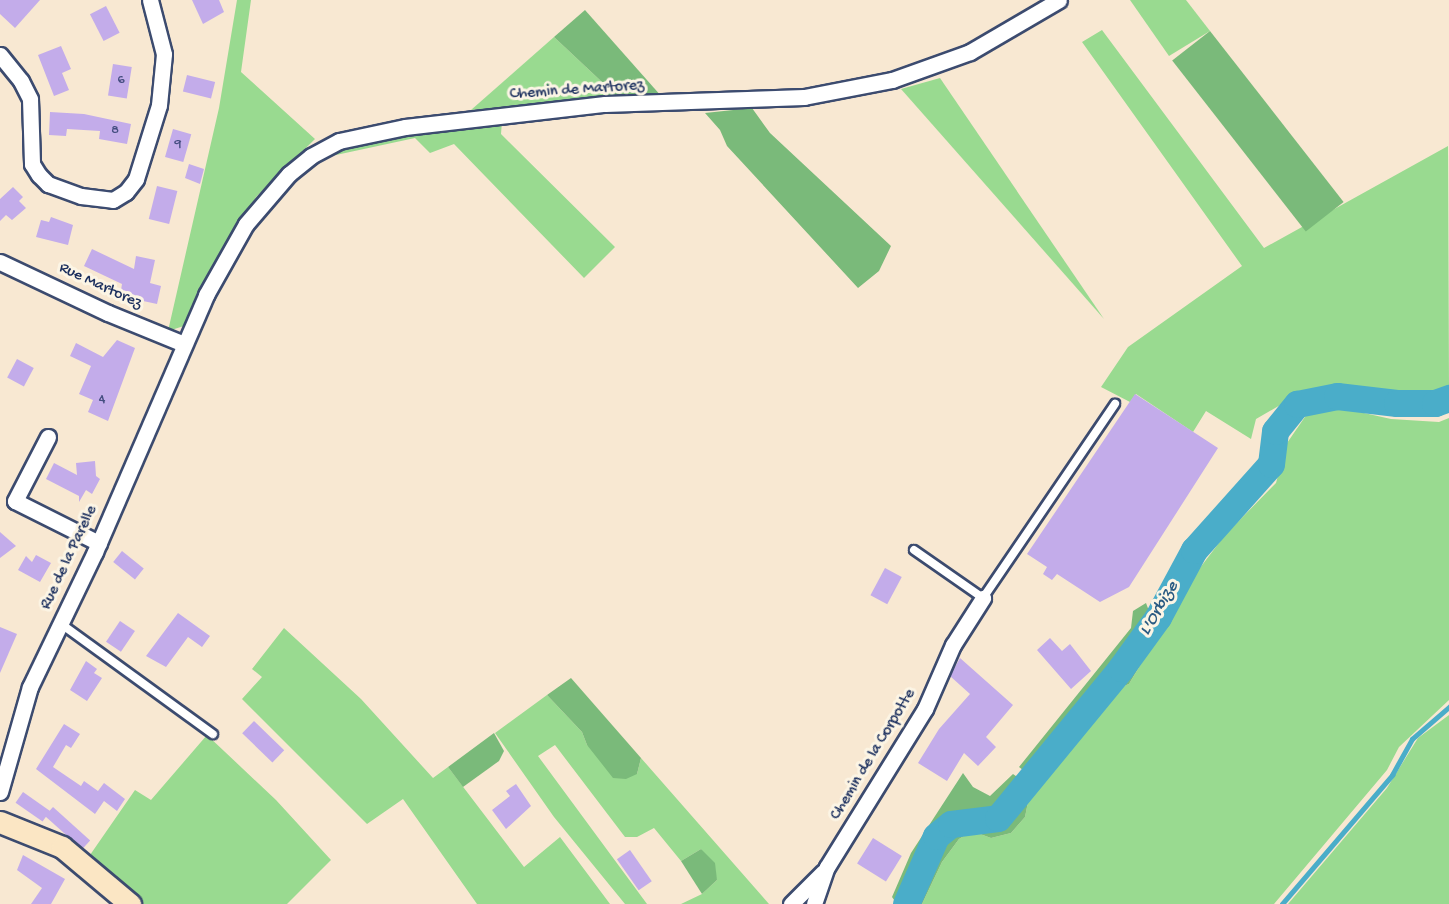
<!DOCTYPE html>
<style>
body{margin:0}
#map{position:relative;width:1449px;height:904px;overflow:hidden;background:#f8e8d2;font-family:"Gochi Hand",sans-serif}
div>[style]{position:absolute}
[style*='--x']{left:calc(var(--x)*1px);top:calc(var(--y)*1px);width:calc(var(--w)*1px);rotate:calc(var(--a)*1deg)}
.green>*{inset:0;background:#99da90}
.forest>*{inset:0;background:#7aba7a;transform-origin:0 0}
.stream>*{height:4.5px;margin:-2.25px;padding:0 2.25px;transform-origin:2.25px;border-radius:2.25px;background:#4aadc9}
.river>*{height:27px;margin:-13.5px;padding:0 13.5px;transform-origin:13.5px;border-radius:13.5px;background:#4aadc9}
.building>*{inset:0;background:#c3acea;transform-origin:0 0}
.roads{filter:drop-shadow(2px 0 #3c4b6f) drop-shadow(-2px 0 #3c4b6f) drop-shadow(0 2px #3c4b6f) drop-shadow(0 -2px #3c4b6f)}
.lane>*{height:8px;margin:-4px;padding:0 4px;transform-origin:4px;border-radius:4px;background:#fff}
.street>*{height:15px;margin:-7.5px;padding:0 7.5px;transform-origin:7.5px;border-radius:7.5px;background:#fff}
.secondary>*{height:21px;margin:-10.5px;padding:0 10.5px;transform-origin:10.5px;border-radius:10.5px;background:#fbe6c4}
span{translate:-50% -50%;white-space:nowrap;text-align:center;line-height:1.15;-webkit-text-stroke:6px #fcf5e5;paint-order:stroke}
.number-label{font-size:14px;color:#454e81}
.number-label span{-webkit-text-stroke-width:0}
.street-label{font-size:16px;color:#1b2f5e}
.water-label{font-size:18px;color:#2b5b83;font-style:italic}
</style>
<div id="map">
<div class="green">
<div style="clip-path:polygon(237px 0,251px 0,241px 72px,315px 139px,256px 197px,184px 326px,168px 331px,219px 108px)"></div>
<div style="clip-path:polygon(1130px 0,1186px 0,1210px 31px,1169px 56px)"></div>
<div style="clip-path:polygon(1102px 30px,1264px 248px,1448px 146px,1449px 387px,1426px 393px,1338px 387px,1306px 390px,1256px 419px,1251px 439px,1206px 411px,1193px 432px,1136px 394px,1130px 402px,1101px 387px,1128px 347px,1242px 266px,1082px 42px)"></div>
<div style="clip-path:polygon(554px 37px,619px 98px,471px 110px)"></div>
<div style="clip-path:polygon(940px 78px,1104px 319px,901px 89px)"></div>
<div style="clip-path:polygon(502px 121px,501px 134px,615px 247px,584px 278px,454px 144px,430px 153px,415px 138px,322px 158px,363px 138px)"></div>
<div style="clip-path:polygon(1337px 407px,1391px 419px,1439px 422px,1449px 418px,1449px 700px,1399px 747px,1387px 770px,1274px 904px,922px 904px,942px 862px,959px 839px,972px 831px,991px 838px,1011px 833px,1025px 817px,1031px 787px,1040px 783px,1095px 708px,1114px 690px,1129px 684px,1193px 577px,1225px 535px,1276px 483px,1287px 443px,1307px 414px)"></div>
<div style="clip-path:polygon(284px 628px,361px 699px,433px 778px,448px 767px,524px 867px,560px 837px,610px 904px,477px 904px,403px 799px,367px 824px,242px 699px,262px 677px,252px 669px)"></div>
<div style="clip-path:polygon(547px 695px,582px 732px,587px 745px,637px 774px,641px 758px,769px 904px,681px 904px,702px 894px,717px 880px,701px 849px,681px 861px,654px 828px,637px 837px,625px 837px,555px 745px,538px 756px,647px 904px,625px 904px,554px 817px,495px 733px)"></div>
<div style="clip-path:polygon(1449px 715px,1449px 904px,1288px 904px,1387px 788px,1418px 738px)"></div>
<div style="clip-path:polygon(207px 735px,276px 800px,331px 860px,287px 904px,139px 904px,90px 855px,135px 790px,151px 800px)"></div>
</div>
<div class="forest">
<div style="clip-path:polygon(585px 10px,662px 97px,619px 98px,554px 37px)"></div>
<div style="left:1210px;top:31px;width:217px;height:48px;rotate:52deg"></div>
<div style="clip-path:polygon(752px 108px,770px 133px,891px 246px,879px 271px,858px 288px,727px 146px,720px 130px,705px 113px)"></div>
<div style="clip-path:polygon(1146px 603px,1158px 635px,1129px 684px,1114px 690px,1095px 708px,1040px 783px,1019px 767px,1131px 628px,1133px 611px)"></div>
<div style="clip-path:polygon(571px 678px,641px 758px,637px 774px,626px 779px,613px 778px,587px 745px,582px 732px,547px 695px)"></div>
<div style="clip-path:polygon(494px 733px,504px 751px,499px 761px,463px 787px,448px 767px)"></div>
<div style="clip-path:polygon(963px 773px,973px 787px,990px 796px,1013px 774px,1031px 787px,1025px 817px,1011px 833px,991px 838px,972px 831px,959px 839px,942px 862px,922px 904px,897px 904px,892px 897px,911px 853px)"></div>
<div style="clip-path:polygon(701px 849px,715px 863px,717px 880px,702px 894px,681px 861px)"></div>
</div>
<div class="stream">
<div style="--x:1282;--y:904;--w:170;--a:-49.5"></div>
<div style="--x:1392;--y:775;--w:41;--a:-60.9"></div>
<div style="--x:1412;--y:739;--w:49;--a:-40.9"></div>
</div>
<div class="river">
<div style="--x:906;--y:904;--w:74;--a:-66.2"></div>
<div style="--x:936;--y:836;--w:19;--a:-39"></div>
<div style="--x:951;--y:824;--w:47;--a:-7.3"></div>
<div style="--x:998;--y:818;--w:194;--a:-50.6"></div>
<div style="--x:1121;--y:668;--w:63;--a:-54"></div>
<div style="--x:1158;--y:617;--w:76;--a:-61.8"></div>
<div style="--x:1194;--y:550;--w:115;--a:-48.2"></div>
<div style="--x:1271;--y:464;--w:33;--a:-83"></div>
<div style="--x:1275;--y:431;--w:35;--a:-51"></div>
<div style="--x:1297;--y:404;--w:41;--a:-11.3"></div>
<div style="--x:1337;--y:396;--w:60;--a:6.7"></div>
<div style="--x:1397;--y:403;--w:38;--a:0"></div>
<div style="--x:1435;--y:403;--w:15;--a:-20"></div>
</div>
<div class="building">
<div style="clip-path:polygon(0 0,40px 0,15px 28px,0 14px)"></div>
<div style="clip-path:polygon(192px 0,219px 0,224px 12px,203px 24px)"></div>
<div style="left:106px;top:6px;width:30px;height:18px;rotate:63deg"></div>
<div style="clip-path:polygon(61px 46px,71px 69px,62px 73px,69px 90px,54px 96px,38px 55px)"></div>
<div style="left:113px;top:64px;width:19px;height:32px;rotate:9deg"></div>
<div style="left:187px;top:75px;width:29px;height:17px;rotate:14deg"></div>
<div style="clip-path:polygon(50px 112px,84px 114px,131px 124px,127px 144px,99px 139px,100px 131px,67px 129px,66px 136px,49px 135px)"></div>
<div style="left:173px;top:129px;width:19px;height:29px;rotate:16deg"></div>
<div style="clip-path:polygon(189px 164px,204px 169px,200px 184px,185px 178px)"></div>
<div style="left:157px;top:186px;width:21px;height:34px;rotate:14deg"></div>
<div style="clip-path:polygon(13px 187px,23px 197px,19px 201px,26px 208px,12px 220px,6px 215px,0 221px,0 199px)"></div>
<div style="clip-path:polygon(51px 217px,73px 225px,68px 245px,36px 237px,41px 220px,49px 222px)"></div>
<div style="clip-path:polygon(92px 249px,134px 269px,136px 256px,155px 260px,150px 283px,161px 286px,157px 304px,120px 296px,122px 284px,84px 266px)"></div>
<div style="clip-path:polygon(117px 340px,135px 348px,108px 421px,88px 412px,93px 400px,79px 394px,91px 366px,70px 356px,76px 343px,103px 357px)"></div>
<div style="left:17px;top:359px;width:19px;height:21px;rotate:28deg"></div>
<div style="clip-path:polygon(1135px 394px,1218px 448px,1129px 587px,1100px 602px,1057px 574px,1052px 580px,1043px 574px,1047px 567px,1027px 554px)"></div>
<div style="clip-path:polygon(95px 461px,96px 476px,100px 479px,92px 494px,86px 490px,79px 502px,79px 496px,46px 479px,54px 463px,77px 475px,76px 463px)"></div>
<div style="clip-path:polygon(0 532px,16px 546px,0 558px)"></div>
<div style="left:122px;top:551px;width:28px;height:14px;rotate:39deg"></div>
<div style="clip-path:polygon(36px 555px,51px 563px,40px 582px,18px 570px,26px 556px,32px 562px)"></div>
<div style="left:885px;top:568px;width:19px;height:31px;rotate:28deg"></div>
<div style="clip-path:polygon(178px 613px,210px 636px,202px 647px,188px 637px,166px 667px,146px 656px)"></div>
<div style="left:120px;top:621px;width:18px;height:25px;rotate:34deg"></div>
<div style="clip-path:polygon(0 627px,17px 634px,0 673px)"></div>
<div style="clip-path:polygon(1050px 638px,1062px 651px,1070px 644px,1091px 671px,1071px 689px,1037px 650px)"></div>
<div style="clip-path:polygon(960px 658px,1013px 705px,986px 737px,996px 747px,978px 766px,964px 753px,947px 781px,918px 763px,939px 729px,970px 694px,950px 676px)"></div>
<div style="clip-path:polygon(86px 661px,97px 669px,94px 673px,102px 678px,87px 701px,70px 690px)"></div>
<div style="left:254px;top:721px;width:42px;height:17px;rotate:44deg"></div>
<div style="clip-path:polygon(64px 724px,80px 734px,71px 748px,66px 745px,53px 767px,81px 786px,84px 781px,98px 791px,104px 783px,125px 799px,117px 811px,104px 801px,95px 814px,36px 769px)"></div>
<div style="clip-path:polygon(516px 784px,531px 806px,506px 829px,492px 810px,510px 796px,506px 791px)"></div>
<div style="left:23px;top:792px;width:33px;height:13px;rotate:35deg"></div>
<div style="left:53px;top:807px;width:50px;height:12px;rotate:42deg"></div>
<div style="left:873px;top:838px;width:34px;height:30px;rotate:32deg"></div>
<div style="left:630px;top:850px;width:38px;height:16px;rotate:55deg"></div>
<div style="clip-path:polygon(23px 855px,65px 879px,51px 904px,31px 904px,42px 888px,17px 870px)"></div>
</div>
<div class="roads">
<div class="lane">
<div style="--x:914;--y:550;--w:84;--a:34.8"></div>
<div style="--x:983;--y:598;--w:235;--a:-55.8"></div>
<div style="--x:60;--y:623;--w:189;--a:36"></div>
</div>
<div class="street">
<div style="--x:0;--y:55;--w:33;--a:51"></div>
<div style="--x:21;--y:81;--w:20;--a:63"></div>
<div style="--x:30;--y:99;--w:65;--a:88.2"></div>
<div style="--x:32;--y:164;--w:13;--a:58"></div>
<div style="--x:39;--y:175;--w:13;--a:45"></div>
<div style="--x:48;--y:184;--w:35;--a:20"></div>
<div style="--x:81;--y:196;--w:32;--a:7"></div>
<div style="--x:113;--y:200;--w:15;--a:-32"></div>
<div style="--x:126;--y:192;--w:16;--a:-52"></div>
<div style="--x:136;--y:179;--w:77;--a:-72.7"></div>
<div style="--x:159;--y:105;--w:51;--a:-84.4"></div>
<div style="--x:164;--y:54;--w:56;--a:-104.5"></div>
<div style="--x:0;--y:262;--w:119;--a:25.3"></div>
<div style="--x:108;--y:313;--w:82;--a:22.2"></div>
<div style="--x:48;--y:437;--w:72;--a:117.3"></div>
<div style="--x:15;--y:501;--w:94;--a:26.6"></div>
<div style="--x:0;--y:792;--w:109;--a:-74.1"></div>
<div style="--x:30;--y:687;--w:150;--a:-64.3"></div>
<div style="--x:95;--y:552;--w:280;--a:-66.6"></div>
<div style="--x:206;--y:295;--w:81;--a:-60.6"></div>
<div style="--x:246;--y:224;--w:66;--a:-49.3"></div>
<div style="--x:289;--y:174;--w:28;--a:-39"></div>
<div style="--x:311;--y:156;--w:32;--a:-28"></div>
<div style="--x:339;--y:141;--w:67;--a:-12"></div>
<div style="--x:405;--y:127;--w:201;--a:-6.6"></div>
<div style="--x:605;--y:104;--w:199;--a:-2"></div>
<div style="--x:804;--y:97;--w:90;--a:-10.9"></div>
<div style="--x:892;--y:80;--w:83;--a:-19.7"></div>
<div style="--x:970;--y:52;--w:103;--a:-30.3"></div>
<div style="--x:791;--y:904;--w:45;--a:-45"></div>
<div style="--x:814;--y:904;--w:39;--a:-71"></div>
<div style="--x:827;--y:867;--w:186;--a:-58.2"></div>
<div style="--x:925;--y:709;--w:70;--a:-66.4"></div>
<div style="--x:953;--y:645;--w:56;--a:-57.4"></div>
</div>
<div class="secondary">
<div style="--x:0;--y:822;--w:67;--a:22"></div>
<div style="--x:62;--y:847;--w:89;--a:40"></div>
</div>
</div>
<div class="number-label">
<span style="left:121px;top:81px">6</span>
<span style="left:115px;top:131px">8</span>
<span style="left:178px;top:145px">9</span>
<span style="left:102px;top:400px">4</span>
</div>
<div class="street-label">
<span style="left:577px;top:91px;rotate:-4deg">Chemin de Martorez</span>
<span style="left:100px;top:287px;rotate:25deg">Rue Martorez</span>
<span style="left:70px;top:558px;rotate:-65deg">Rue de la Parelle</span>
<span style="left:874px;top:755px;rotate:-59deg">Chemin de la Corpotte</span>
</div>
<div class="water-label">
<span style="left:1160px;top:609px;rotate:-59deg">L'Orbize</span>
</div>
</div>
